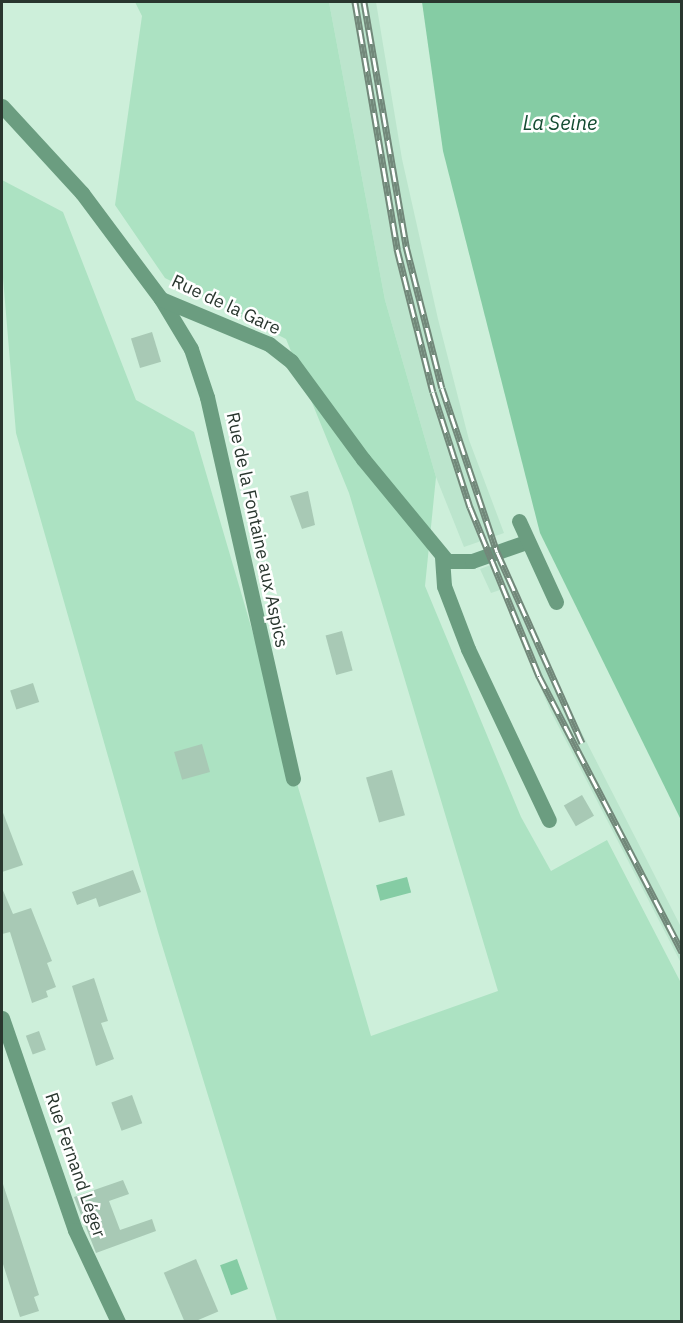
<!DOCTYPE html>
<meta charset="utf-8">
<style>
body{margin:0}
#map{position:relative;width:683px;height:1323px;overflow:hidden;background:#cdefda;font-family:"IBM Plex Sans",sans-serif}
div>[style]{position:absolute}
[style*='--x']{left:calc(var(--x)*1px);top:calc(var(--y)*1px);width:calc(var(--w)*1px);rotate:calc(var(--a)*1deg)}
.built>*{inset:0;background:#bce5cd}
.green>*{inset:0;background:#ace2c2}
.water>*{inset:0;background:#85cca4;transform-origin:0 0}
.building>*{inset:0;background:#a8c9b5;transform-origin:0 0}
.minor>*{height:15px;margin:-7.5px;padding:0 7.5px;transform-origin:7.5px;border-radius:7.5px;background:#6b9d80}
.rail>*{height:7px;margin-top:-3.5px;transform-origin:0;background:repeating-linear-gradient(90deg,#fff 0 14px,#72887a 0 28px);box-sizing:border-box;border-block:2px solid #72887a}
span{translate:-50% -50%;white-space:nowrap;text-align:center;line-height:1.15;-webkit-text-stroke:5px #fff;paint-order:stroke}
.street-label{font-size:18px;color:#29362e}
.water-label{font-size:20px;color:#144c32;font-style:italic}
.frame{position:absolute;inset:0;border:3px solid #29362e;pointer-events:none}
</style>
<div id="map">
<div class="built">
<div style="clip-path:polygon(329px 2px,376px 2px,402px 159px,438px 319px,469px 440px,504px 533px,464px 547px,436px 477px,385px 300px)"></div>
<div style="clip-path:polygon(504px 560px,561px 692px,681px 927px,681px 963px,550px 710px,500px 590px,491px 593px,480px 569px)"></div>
</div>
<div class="green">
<div style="clip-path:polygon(135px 2px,329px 2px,385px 300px,436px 477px,425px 586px,521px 817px,551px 871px,607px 840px,681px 983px,681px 1321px,277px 1321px,158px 932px,16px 433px,2px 266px,2px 180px,63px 212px,136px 400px,194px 432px,371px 1036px,498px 991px,349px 493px,286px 339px,165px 278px,115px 205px,142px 16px)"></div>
</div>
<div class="water">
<div style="clip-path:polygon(422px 2px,681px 2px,681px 820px,540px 533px,443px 151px)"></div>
<div style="left:407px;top:877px;width:16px;height:32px;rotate:75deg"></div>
<div style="left:237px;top:1259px;width:32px;height:18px;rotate:70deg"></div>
</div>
<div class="building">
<div style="left:152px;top:332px;width:31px;height:22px;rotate:73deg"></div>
<div style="clip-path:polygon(308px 491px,315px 525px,302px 529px,290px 496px)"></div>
<div style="left:342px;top:631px;width:41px;height:17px;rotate:75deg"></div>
<div style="left:33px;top:683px;width:20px;height:24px;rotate:72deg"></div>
<div style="left:202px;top:744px;width:29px;height:29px;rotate:74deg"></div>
<div style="left:392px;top:770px;width:47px;height:27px;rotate:74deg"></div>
<div style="left:582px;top:795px;width:24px;height:21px;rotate:60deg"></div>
<div style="clip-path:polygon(2px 810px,23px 865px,2px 872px)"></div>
<div style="clip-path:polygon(133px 870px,141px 892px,99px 907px,96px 898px,77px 905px,72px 892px)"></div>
<div style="clip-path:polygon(2px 888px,13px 914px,31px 908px,52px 961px,47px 963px,56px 987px,46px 991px,48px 997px,32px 1003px,10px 932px,2px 934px)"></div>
<div style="clip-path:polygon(94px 978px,108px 1021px,101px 1023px,114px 1059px,96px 1066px,72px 986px)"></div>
<div style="left:39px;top:1031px;width:20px;height:14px;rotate:70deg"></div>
<div style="left:132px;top:1095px;width:30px;height:22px;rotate:70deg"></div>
<div style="clip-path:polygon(123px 1180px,129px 1194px,109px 1201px,120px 1230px,152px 1219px,156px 1231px,96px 1253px,74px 1197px)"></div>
<div style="clip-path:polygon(3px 1184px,39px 1295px,34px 1297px,39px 1311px,20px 1317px,2px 1261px)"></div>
<div style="left:196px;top:1259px;width:57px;height:35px;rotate:67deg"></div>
</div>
<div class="minor">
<div style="--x:2;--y:106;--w:118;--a:47.4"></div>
<div style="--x:82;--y:193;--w:132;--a:53.3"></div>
<div style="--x:161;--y:299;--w:58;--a:59"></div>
<div style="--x:191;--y:349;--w:51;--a:71.6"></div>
<div style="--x:207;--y:397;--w:391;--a:77.3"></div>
<div style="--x:161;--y:299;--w:117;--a:22.6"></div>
<div style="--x:269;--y:344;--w:28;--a:38"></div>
<div style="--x:291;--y:361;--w:122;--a:53.7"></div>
<div style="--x:363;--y:459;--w:132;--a:50.5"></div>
<div style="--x:447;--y:561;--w:25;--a:0"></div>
<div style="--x:472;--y:561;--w:57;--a:-19.4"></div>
<div style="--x:519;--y:521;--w:89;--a:65.4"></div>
<div style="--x:442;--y:557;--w:29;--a:86"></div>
<div style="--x:444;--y:586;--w:67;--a:69.1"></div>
<div style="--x:468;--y:649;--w:189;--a:64.7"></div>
<div style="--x:2;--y:1018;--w:224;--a:71"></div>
<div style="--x:75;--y:1230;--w:102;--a:64.9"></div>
</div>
<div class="rail">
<div style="--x:355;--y:2;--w:251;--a:80.3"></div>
<div style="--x:397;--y:249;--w:147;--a:75.9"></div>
<div style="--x:433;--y:392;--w:121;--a:72.2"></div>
<div style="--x:470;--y:507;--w:183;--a:67.8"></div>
<div style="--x:539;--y:676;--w:311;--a:62.6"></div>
<div style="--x:364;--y:2;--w:248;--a:80.2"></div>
<div style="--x:406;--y:246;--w:146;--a:75.8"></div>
<div style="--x:442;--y:388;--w:173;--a:71.5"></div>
<div style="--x:497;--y:552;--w:209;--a:66"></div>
</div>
<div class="street-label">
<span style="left:226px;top:305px;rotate:25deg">Rue de la Gare</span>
<span style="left:257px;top:530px;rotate:78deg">Rue de la Fontaine aux Aspics</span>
<span style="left:75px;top:1165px;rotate:71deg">Rue Fernand Léger</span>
</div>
<div class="water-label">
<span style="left:560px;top:122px">La Seine</span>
</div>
<div class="frame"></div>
</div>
